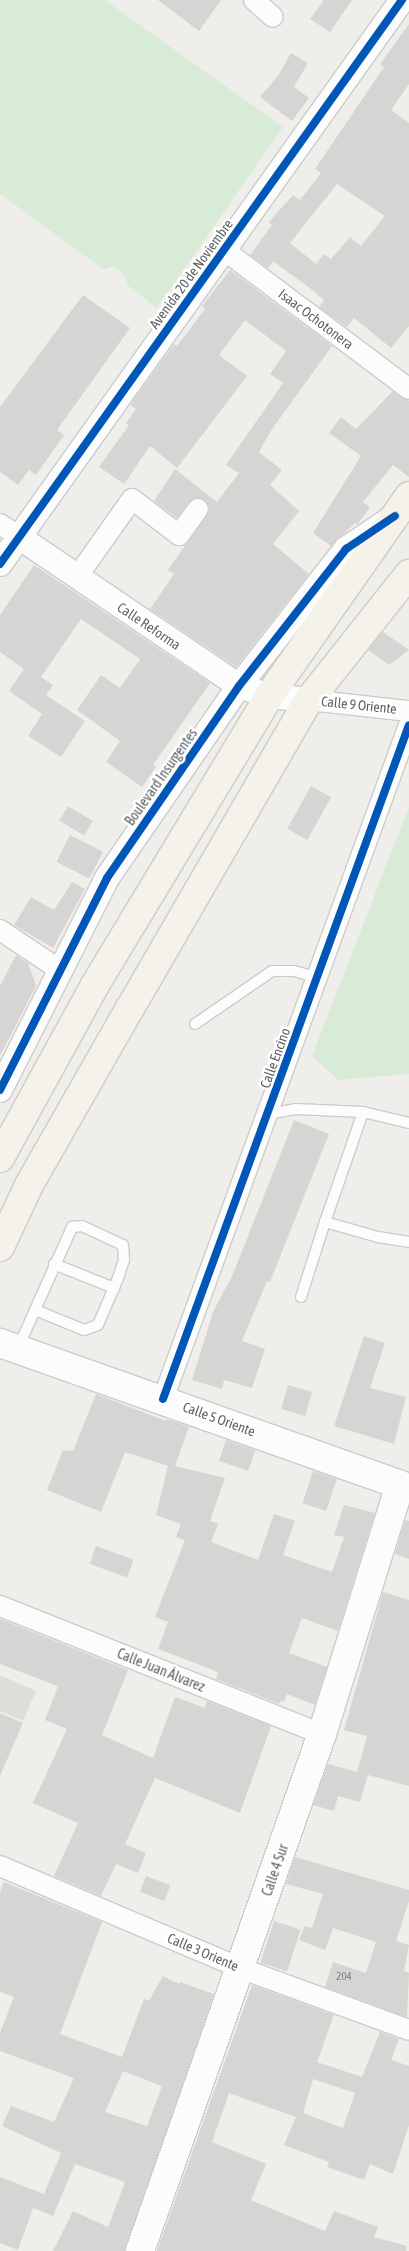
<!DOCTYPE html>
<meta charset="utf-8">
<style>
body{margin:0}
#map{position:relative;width:409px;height:2251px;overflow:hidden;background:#efeeea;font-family:"Asap Condensed",sans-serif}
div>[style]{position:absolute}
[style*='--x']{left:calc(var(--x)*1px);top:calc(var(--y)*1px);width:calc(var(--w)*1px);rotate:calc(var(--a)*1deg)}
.industrial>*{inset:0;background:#dfddda}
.green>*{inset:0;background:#d8ebd6}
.building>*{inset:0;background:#d6d5d3;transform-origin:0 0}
.roads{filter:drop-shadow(1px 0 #cbcccc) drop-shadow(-1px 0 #cbcccc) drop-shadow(0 1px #cbcccc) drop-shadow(0 -1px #cbcccc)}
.service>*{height:10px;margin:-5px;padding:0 5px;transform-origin:5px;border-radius:5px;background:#fdfcfc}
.minor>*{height:20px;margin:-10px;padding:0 10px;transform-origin:10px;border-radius:10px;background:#fdfcfc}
.tertiary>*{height:24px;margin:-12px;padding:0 12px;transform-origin:12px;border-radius:12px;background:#fdfcfc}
.secondary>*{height:28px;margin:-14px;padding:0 14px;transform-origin:14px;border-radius:14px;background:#fdfcfc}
.primary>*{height:28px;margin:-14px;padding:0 14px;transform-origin:14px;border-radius:14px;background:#f4f2e9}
.cycleway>*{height:8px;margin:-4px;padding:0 4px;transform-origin:4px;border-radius:4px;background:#0057b8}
span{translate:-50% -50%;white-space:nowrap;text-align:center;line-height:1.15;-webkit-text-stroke:5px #fff;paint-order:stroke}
.number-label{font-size:11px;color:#7e8184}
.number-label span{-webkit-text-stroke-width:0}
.street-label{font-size:14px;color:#5f6368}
</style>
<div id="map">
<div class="industrial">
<div style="clip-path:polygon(0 1675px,36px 1691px,23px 1721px,0 1711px)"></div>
</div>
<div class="green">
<div style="clip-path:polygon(0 0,105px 0,283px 127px,157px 308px,127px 285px,126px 277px,114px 266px,103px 269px,0 194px)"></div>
<div style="clip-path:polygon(409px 807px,409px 1074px,338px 1080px,312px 1056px)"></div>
</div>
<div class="building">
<div style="clip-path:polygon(158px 0,221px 0,199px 31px)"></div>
<div style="clip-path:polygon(324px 0,352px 0,330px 32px,310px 19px)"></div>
<div style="clip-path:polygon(evenodd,409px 24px,409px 84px,391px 110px,409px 123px,409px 326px,391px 348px,354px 318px,347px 327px,319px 307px,324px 300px,311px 289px,273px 261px,268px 268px,250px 255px,272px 225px,269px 222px,293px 195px,300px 200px,321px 173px,315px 169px,384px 67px,380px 64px,409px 24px,337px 184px,385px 216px,361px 246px,350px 237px,331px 259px,324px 254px,316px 264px,290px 243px,337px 184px)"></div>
<div style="clip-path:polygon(291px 53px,308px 63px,294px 87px,309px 98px,292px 121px,260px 97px,278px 76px)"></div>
<div style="clip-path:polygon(230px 270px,332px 346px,270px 432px,259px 452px,282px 470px,270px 485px,299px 511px,273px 544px,309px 574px,236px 667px,150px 609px,174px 574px,168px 570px,210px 510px,205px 500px,194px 498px,177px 518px,154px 501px,175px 469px,217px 502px,239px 473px,226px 465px,283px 383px,270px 374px,286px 351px,245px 320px,219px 355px,247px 376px,177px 468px,150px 446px,124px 484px,99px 467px,129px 425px,126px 423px,136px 409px,130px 405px,174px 344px,177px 346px,205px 309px,202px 306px)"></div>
<div style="clip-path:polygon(83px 295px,130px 328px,57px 430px,64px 435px,36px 475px,29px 470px,18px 485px,0 472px,0 407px)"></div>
<div style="clip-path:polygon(393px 391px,409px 401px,409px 477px,393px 465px,363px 502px,370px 507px,358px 524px,355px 523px,331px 546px,313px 533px,361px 456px,329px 433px,341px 417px,356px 429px)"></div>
<div style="clip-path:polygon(34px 565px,210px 683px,153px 765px,156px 767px,142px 787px,106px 762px,120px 741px,77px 710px,101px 675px,120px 688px,140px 659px,81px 619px,41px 677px,53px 685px,46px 695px,85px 721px,61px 757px,28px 736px,42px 714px,9px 691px,24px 669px,0 652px,0 615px)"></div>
<div style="clip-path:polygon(383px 632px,409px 650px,389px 665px,368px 650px)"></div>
<div style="left:311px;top:786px;width:23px;height:49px;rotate:29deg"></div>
<div style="left:68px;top:806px;width:29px;height:17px;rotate:31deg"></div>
<div style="left:70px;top:835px;width:37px;height:30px;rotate:27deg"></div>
<div style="clip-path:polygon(72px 882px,85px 889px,53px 948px,14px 925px,31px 897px,54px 910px)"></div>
<div style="clip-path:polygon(16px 955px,28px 963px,36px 986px,0 1056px,0 986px)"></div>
<div style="clip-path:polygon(294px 1120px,329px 1134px,270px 1282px,267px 1281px,242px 1341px,265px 1349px,252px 1388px,224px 1380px,222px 1389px,192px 1380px,213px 1312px,233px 1274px)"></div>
<div style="clip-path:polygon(364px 1336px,385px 1343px,370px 1388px,406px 1397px,394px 1444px,334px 1426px)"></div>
<div style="left:288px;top:1385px;width:25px;height:25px;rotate:16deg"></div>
<div style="clip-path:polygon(96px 1394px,166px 1421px,167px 1419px,189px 1427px,175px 1466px,225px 1478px,210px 1521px,218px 1524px,211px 1542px,258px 1560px,274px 1514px,295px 1521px,283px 1555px,332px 1572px,344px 1537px,334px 1535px,344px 1505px,375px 1513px,338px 1631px,302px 1618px,289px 1653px,327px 1667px,315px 1705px,287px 1694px,284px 1702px,280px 1701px,279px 1704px,216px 1679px,218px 1673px,213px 1670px,158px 1649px,168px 1622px,155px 1617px,185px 1540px,176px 1537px,181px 1524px,156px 1515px,168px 1466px,125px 1452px,101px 1512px,47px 1490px,63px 1450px,73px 1451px)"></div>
<div style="left:226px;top:1440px;width:31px;height:22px;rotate:19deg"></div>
<div style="left:313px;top:1471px;width:25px;height:34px;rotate:18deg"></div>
<div style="clip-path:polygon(405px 1520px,409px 1521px,409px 1559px,395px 1554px)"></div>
<div style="left:96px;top:1546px;width:40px;height:19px;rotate:20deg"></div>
<div style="clip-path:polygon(383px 1592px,409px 1600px,409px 1786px,357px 1772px,367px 1736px,344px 1730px)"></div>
<div style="clip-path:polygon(0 1619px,128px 1670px,102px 1735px,153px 1758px,175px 1697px,205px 1708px,207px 1701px,271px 1726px,240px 1813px,155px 1778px,125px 1844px,146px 1853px,138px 1873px,116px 1864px,101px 1896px,54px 1876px,78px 1823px,33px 1803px,67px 1729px,45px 1720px,58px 1686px,0 1664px)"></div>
<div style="clip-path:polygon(0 1713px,23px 1723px,0 1776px)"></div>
<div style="clip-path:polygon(328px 1764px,368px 1775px,360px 1802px,338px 1796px,334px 1811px,313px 1805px)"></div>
<div style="clip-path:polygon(295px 1857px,409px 1890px,409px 1901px,396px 1941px,409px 1945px,404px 1971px,409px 1973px,407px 2017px,325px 1987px,333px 1962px,366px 1973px,376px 1942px,333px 1928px,325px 1950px,299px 1940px,305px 1926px,312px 1928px,323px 1894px,286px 1884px)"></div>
<div style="left:146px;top:1876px;width:26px;height:17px;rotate:21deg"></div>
<div style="clip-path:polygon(evenodd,4px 1882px,102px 1922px,60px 2034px,122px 2057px,144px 1999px,149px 2001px,163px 1976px,179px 1984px,180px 1982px,214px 1994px,125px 2251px,53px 2251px,73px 2211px,108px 2227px,125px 2182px,75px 2164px,53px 2216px,33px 2208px,18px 2250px,0 2243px,0 2177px,44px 2194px,61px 2153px,2px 2126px,11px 2106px,54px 2122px,74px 2078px,0 2051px,0 2033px,14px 1997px,0 1992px,0 1893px,4px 1882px,123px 2071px,162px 2086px,147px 2126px,105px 2112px,123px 2071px)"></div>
<div style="left:274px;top:1921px;width:28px;height:44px;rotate:18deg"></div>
<div style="clip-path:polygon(evenodd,252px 1985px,334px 2015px,317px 2062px,362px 2077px,380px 2032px,399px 2039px,391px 2060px,409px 2066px,409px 2125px,393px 2174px,370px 2164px,364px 2180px,327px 2167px,329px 2162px,284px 2145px,296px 2117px,229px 2093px,212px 2142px,266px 2164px,251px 2200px,325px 2231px,334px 2211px,378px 2227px,374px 2237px,407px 2246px,406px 2251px,157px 2251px,252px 1985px,313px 2079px,355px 2093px,343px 2128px,303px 2113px,313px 2079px)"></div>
</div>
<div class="roads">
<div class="service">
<div style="--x:195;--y:1024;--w:93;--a:-34.5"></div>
<div style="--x:272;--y:971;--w:22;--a:0"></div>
<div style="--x:294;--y:971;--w:24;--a:15"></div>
<div style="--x:268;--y:1114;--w:28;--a:-10"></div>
<div style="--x:296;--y:1109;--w:67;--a:2.6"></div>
<div style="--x:363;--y:1112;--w:47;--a:13.4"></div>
<div style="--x:325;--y:1222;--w:116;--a:-70.9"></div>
<div style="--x:54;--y:1264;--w:65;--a:21.8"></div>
<div style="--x:301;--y:1297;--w:79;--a:-72.3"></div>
<div style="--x:325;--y:1222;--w:55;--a:15.8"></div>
<div style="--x:378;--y:1237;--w:31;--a:9"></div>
<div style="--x:18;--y:1348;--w:133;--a:-65.9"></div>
<div style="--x:72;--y:1227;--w:10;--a:-6"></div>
<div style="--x:82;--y:1226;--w:45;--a:24.9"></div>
<div style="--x:123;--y:1245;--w:15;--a:86"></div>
<div style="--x:124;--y:1260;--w:19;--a:108"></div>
<div style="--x:118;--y:1278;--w:51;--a:113.1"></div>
<div style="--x:98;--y:1325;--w:15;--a:160"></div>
<div style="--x:84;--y:1330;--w:53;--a:-157.8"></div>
</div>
<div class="minor">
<div style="--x:254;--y:0;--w:25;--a:42"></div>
<div style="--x:224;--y:250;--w:231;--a:36.9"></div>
<div style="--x:0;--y:524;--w:23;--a:34"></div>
<div style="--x:77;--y:577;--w:95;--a:-54.8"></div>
<div style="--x:132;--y:499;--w:59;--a:37.5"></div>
<div style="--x:179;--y:535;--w:32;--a:-54"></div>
<div style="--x:309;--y:700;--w:101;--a:6.3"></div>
<div style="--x:0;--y:930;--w:72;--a:33.7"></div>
<div style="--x:163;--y:1399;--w:717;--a:-69.95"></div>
<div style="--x:0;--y:1606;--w:347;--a:21.7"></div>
<div style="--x:0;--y:1866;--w:261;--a:23"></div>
<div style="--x:240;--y:1968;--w:180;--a:20.1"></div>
</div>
<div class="tertiary">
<div style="--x:19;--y:537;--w:266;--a:34.1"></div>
<div style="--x:239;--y:686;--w:32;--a:18"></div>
<div style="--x:269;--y:696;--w:40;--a:5.7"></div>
<div style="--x:0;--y:564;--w:693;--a:-54.52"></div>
<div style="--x:0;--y:1090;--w:237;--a:-63.2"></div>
<div style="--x:107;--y:878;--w:233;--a:-55.5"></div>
<div style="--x:239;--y:686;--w:138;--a:-52.1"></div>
<div style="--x:324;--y:577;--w:36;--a:-52"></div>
<div style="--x:346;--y:549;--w:52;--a:-34"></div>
</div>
<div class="secondary">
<div style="--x:0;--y:1343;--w:424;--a:19.5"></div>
<div style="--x:400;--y:1485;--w:261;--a:107.4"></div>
<div style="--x:322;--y:1734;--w:548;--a:109.39"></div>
</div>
<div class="primary">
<div style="--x:0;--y:1158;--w:197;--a:-61.2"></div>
<div style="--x:95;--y:985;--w:337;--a:-58.9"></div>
<div style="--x:269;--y:696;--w:244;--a:-55"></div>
<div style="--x:0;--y:1247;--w:68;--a:-64.9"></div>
<div style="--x:29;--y:1185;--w:202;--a:-60.3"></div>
<div style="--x:129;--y:1010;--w:358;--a:-59.9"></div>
<div style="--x:309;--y:700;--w:161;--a:-51.6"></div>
</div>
</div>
<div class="cycleway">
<div style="--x:0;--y:564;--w:693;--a:-54.52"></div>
<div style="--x:0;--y:1090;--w:237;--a:-63.2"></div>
<div style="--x:107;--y:878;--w:233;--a:-55.5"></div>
<div style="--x:239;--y:686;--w:174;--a:-52"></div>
<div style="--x:346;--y:549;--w:59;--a:-34"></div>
<div style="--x:163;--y:1399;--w:717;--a:-69.95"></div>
</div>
<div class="number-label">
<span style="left:344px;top:1976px">204</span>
</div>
<div class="street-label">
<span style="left:191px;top:274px;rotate:-54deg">Avenida 20 de Noviembre</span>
<span style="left:316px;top:319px;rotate:37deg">Isaac Ochotonera</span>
<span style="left:149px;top:626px;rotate:34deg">Calle Reforma</span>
<span style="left:359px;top:705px;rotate:6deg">Calle 9 Oriente</span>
<span style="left:161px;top:777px;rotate:-55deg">Boulevard Insurgentes</span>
<span style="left:275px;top:1058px;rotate:-70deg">Calle Encino</span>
<span style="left:219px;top:1419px;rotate:20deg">Calle 5 Oriente</span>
<span style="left:161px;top:1670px;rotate:22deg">Calle Juan Álvarez</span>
<span style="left:275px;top:1870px;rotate:-71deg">Calle 4 Sur</span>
<span style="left:203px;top:1952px;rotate:23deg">Calle 3 Oriente</span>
</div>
</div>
